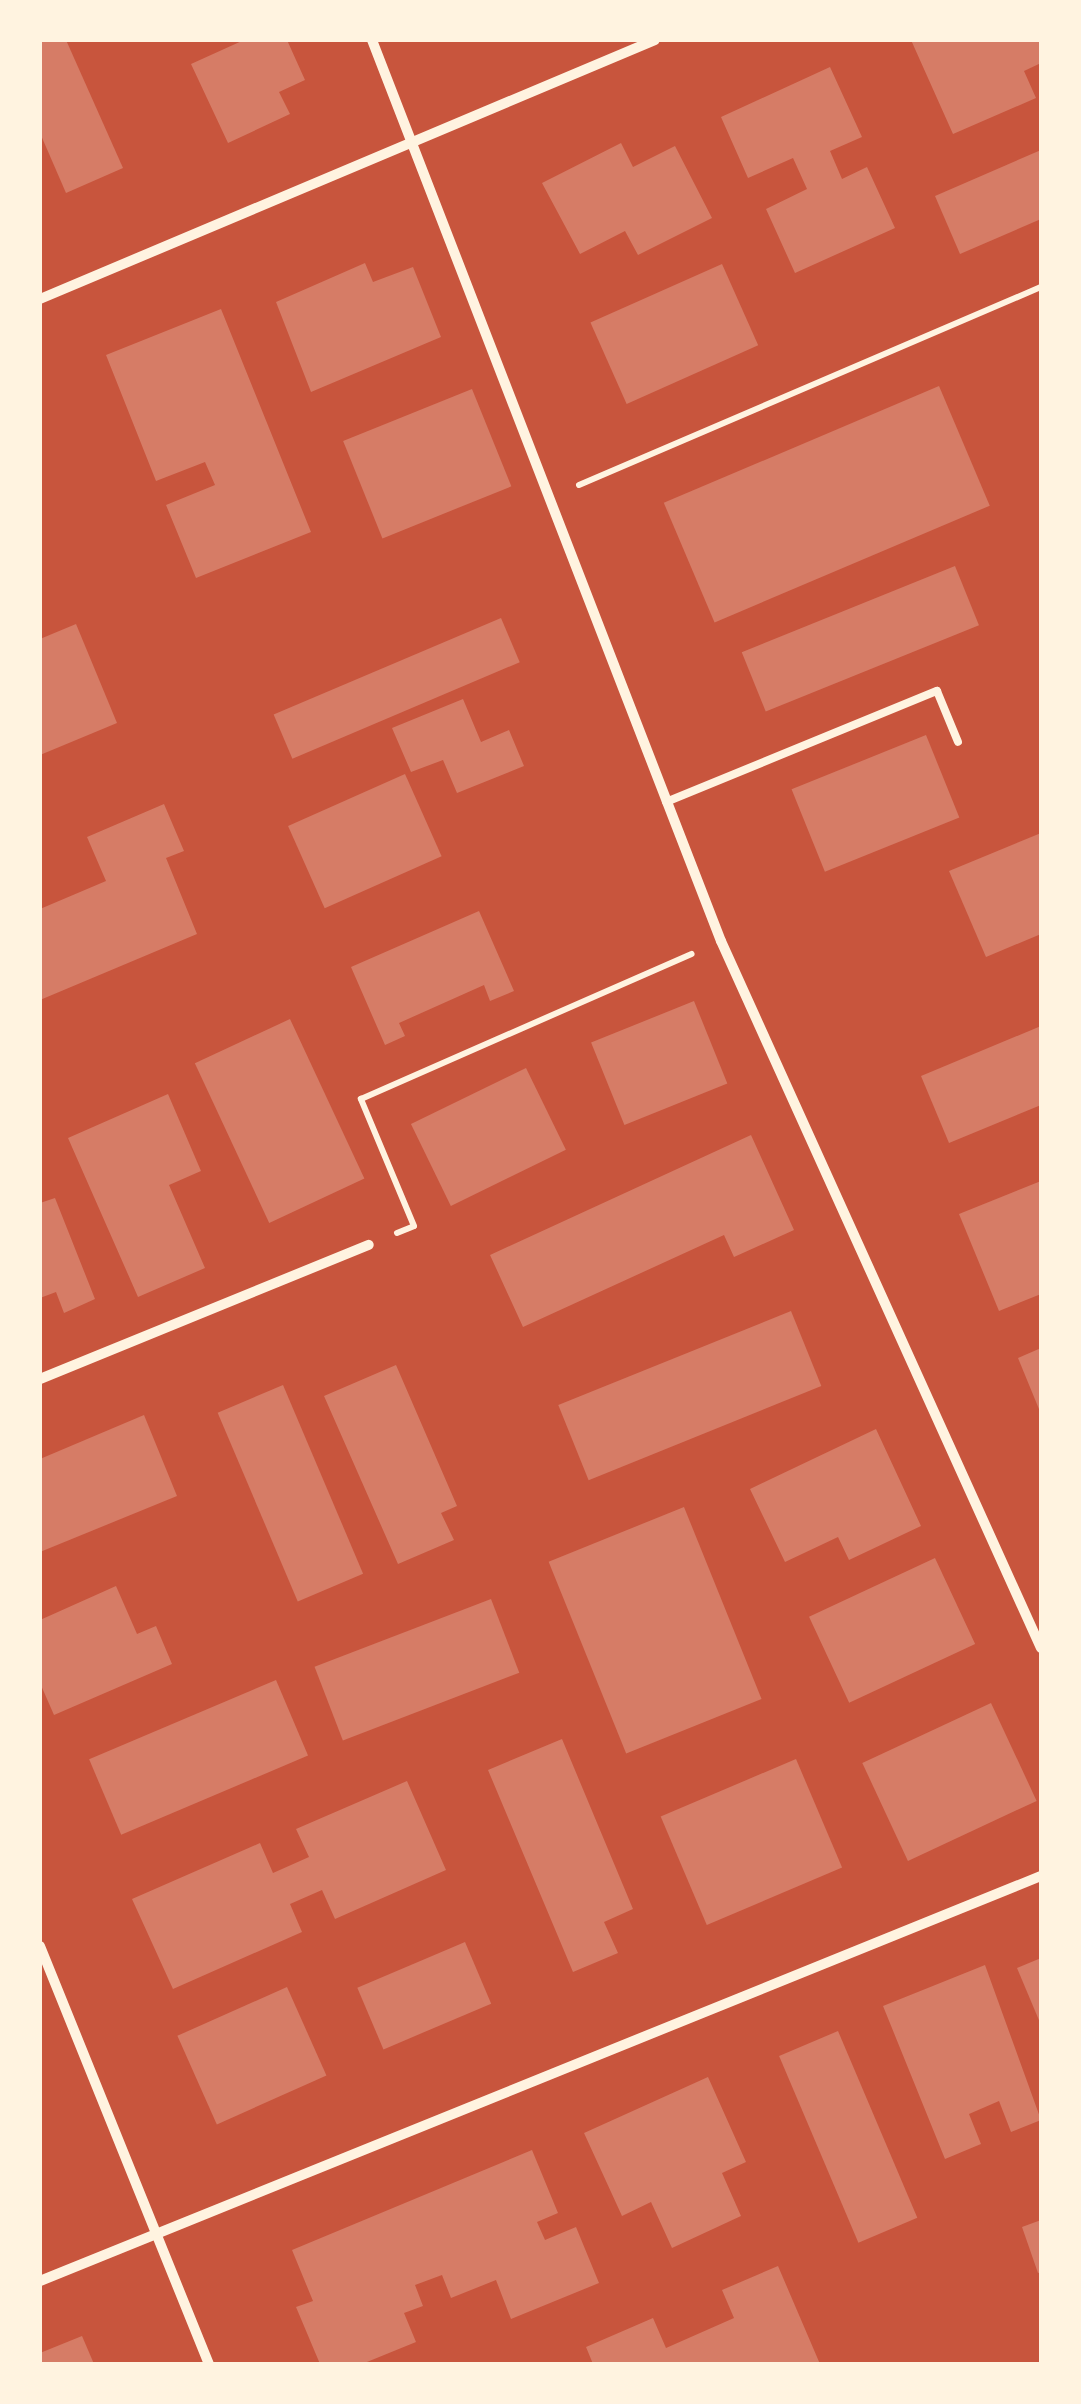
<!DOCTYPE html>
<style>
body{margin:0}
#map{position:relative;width:1081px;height:2404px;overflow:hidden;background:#c8553d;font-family:"Golos Text",sans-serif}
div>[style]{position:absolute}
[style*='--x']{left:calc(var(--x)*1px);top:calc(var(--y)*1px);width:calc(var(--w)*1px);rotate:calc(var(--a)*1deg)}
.building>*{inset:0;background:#d67c66;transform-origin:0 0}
.path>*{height:6px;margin:-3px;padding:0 3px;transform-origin:3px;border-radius:3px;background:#fff3e0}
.service>*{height:8px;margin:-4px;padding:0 4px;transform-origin:4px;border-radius:4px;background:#fff3e0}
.minor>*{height:10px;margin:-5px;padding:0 5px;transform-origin:5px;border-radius:5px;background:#fff3e0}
span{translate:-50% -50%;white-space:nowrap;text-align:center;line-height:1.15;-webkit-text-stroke:10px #fff3e0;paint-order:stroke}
.frame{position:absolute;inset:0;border:42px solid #fff3e0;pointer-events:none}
</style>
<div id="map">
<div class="building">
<div style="clip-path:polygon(40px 40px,66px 40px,123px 168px,66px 193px,40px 133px)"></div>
<div style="clip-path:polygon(244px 40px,287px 40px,305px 80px,279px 92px,290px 114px,228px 143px,191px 64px)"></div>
<div style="clip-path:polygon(911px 40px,1041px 40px,1041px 63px,1024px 71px,1036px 98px,953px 134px)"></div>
<div style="clip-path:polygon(830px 67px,862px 137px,830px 151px,842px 179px,867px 167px,895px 228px,795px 273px,766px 209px,807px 189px,793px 158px,748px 178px,721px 117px)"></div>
<div style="clip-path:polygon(621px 143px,633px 167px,675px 146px,712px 218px,638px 255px,625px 231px,580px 254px,542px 183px)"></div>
<div style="clip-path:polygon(1041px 150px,1041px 219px,960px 254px,935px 196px)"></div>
<div style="clip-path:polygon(365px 263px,373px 282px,413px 267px,441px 337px,311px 392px,276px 302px)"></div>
<div style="left:722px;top:264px;width:89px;height:144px;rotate:66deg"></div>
<div style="clip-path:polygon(221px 309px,311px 532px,196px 578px,166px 505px,215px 485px,205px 462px,156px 481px,106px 355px)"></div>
<div style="left:939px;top:386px;width:130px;height:299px;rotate:67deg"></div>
<div style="left:472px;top:389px;width:105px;height:139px;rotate:68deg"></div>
<div style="left:955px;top:566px;width:64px;height:230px;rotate:68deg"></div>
<div style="left:501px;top:618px;width:48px;height:247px;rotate:67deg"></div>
<div style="clip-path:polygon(76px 624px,117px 723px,40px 755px,40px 639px)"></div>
<div style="clip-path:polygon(463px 699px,481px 742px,509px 730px,524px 766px,457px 793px,443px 760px,411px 772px,392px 728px)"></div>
<div style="left:926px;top:735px;width:89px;height:145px;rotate:68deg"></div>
<div style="left:405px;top:774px;width:90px;height:128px;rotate:66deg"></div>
<div style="clip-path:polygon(164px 804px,184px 851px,166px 858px,197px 934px,40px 1000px,40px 909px,106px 881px,87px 837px)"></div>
<div style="clip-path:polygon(1041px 833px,1041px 934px,986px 957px,949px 871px)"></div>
<div style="clip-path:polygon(479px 911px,514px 991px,490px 1001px,484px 985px,399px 1023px,405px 1036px,385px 1045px,351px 967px)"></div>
<div style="left:694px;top:1001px;width:89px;height:111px;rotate:68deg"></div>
<div style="left:290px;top:1019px;width:176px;height:105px;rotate:65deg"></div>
<div style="clip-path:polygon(1041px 1026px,1041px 1105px,949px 1143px,921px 1076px)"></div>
<div style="left:526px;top:1068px;width:91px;height:128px;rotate:64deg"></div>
<div style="clip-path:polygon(168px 1094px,201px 1171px,169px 1185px,205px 1268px,138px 1297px,68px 1138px)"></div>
<div style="clip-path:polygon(751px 1135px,794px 1230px,734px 1257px,724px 1235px,523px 1327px,490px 1255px)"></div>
<div style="clip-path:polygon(1041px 1181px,1041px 1294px,999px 1311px,959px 1214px)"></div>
<div style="clip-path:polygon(55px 1198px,95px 1299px,64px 1313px,56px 1292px,40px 1298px,40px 1203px)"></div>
<div style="left:791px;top:1311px;width:81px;height:251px;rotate:68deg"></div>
<div style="clip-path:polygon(1041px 1348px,1041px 1414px,1018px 1358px)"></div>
<div style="clip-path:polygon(396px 1365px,457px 1506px,441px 1513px,454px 1540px,398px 1564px,324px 1396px)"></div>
<div style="left:283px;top:1385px;width:205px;height:71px;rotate:67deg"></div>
<div style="clip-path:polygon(144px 1415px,177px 1496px,40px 1552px,40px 1459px)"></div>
<div style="clip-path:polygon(876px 1429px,921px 1526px,849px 1560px,838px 1537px,785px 1562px,750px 1489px)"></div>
<div style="left:684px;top:1507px;width:207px;height:146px;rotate:68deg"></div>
<div style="left:935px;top:1558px;width:95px;height:139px;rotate:65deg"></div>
<div style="clip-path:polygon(116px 1586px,137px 1634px,156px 1626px,172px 1664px,54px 1715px,40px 1683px,40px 1620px)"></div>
<div style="left:491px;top:1599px;width:79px;height:189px;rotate:69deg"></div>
<div style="left:276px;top:1680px;width:82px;height:203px;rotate:67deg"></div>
<div style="left:991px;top:1703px;width:108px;height:142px;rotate:65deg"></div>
<div style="clip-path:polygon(562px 1739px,633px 1909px,604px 1922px,618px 1953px,573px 1972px,488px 1770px)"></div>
<div style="left:796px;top:1759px;width:118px;height:147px;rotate:67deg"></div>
<div style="clip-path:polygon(407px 1781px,446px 1870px,335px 1919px,322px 1890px,290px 1904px,302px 1932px,173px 1989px,132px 1899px,260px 1843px,273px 1873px,309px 1857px,296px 1829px)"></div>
<div style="left:465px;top:1942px;width:67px;height:117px;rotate:67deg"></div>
<div style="clip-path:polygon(1041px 1958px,1041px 2025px,1017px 1968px)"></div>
<div style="clip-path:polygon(985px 1965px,1041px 2120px,1011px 2132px,999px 2101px,969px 2114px,981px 2144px,945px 2159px,883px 2006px)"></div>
<div style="left:287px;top:1987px;width:97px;height:120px;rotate:66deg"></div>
<div style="left:838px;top:2031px;width:203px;height:64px;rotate:67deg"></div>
<div style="clip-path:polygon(708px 2077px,746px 2162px,722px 2173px,741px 2216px,672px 2248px,651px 2202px,622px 2216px,584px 2133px)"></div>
<div style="clip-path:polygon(532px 2150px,558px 2213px,537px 2222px,545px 2240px,576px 2227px,599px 2283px,511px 2319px,496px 2280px,451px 2298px,442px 2275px,415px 2285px,423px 2306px,404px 2313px,416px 2342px,362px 2364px,320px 2364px,296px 2307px,313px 2301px,292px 2250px)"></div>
<div style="clip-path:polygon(1041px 2220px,1041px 2272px,1038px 2273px,1022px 2227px)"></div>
<div style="clip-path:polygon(778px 2266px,820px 2364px,593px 2364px,586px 2347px,653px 2318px,666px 2348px,734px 2318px,722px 2290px)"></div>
<div style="clip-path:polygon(82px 2336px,94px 2364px,40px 2364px,40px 2353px)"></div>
</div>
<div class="path">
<div style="--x:579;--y:485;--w:503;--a:-23.2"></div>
<div style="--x:397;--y:1233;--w:18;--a:-22"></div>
<div style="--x:414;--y:1226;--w:138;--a:-112.7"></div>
<div style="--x:361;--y:1099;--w:361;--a:-23.7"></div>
</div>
<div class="service">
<div style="--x:666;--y:802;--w:293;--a:-22.3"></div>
<div style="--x:937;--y:691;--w:55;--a:67.6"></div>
</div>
<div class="minor">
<div style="--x:372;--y:40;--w:966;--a:68.83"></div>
<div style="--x:721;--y:941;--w:776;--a:65.65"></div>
<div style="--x:40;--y:299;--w:667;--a:-22.84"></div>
<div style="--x:40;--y:1379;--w:355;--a:-22.2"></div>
<div style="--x:40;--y:1946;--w:451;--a:68"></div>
<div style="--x:40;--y:2281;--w:1080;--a:-22.03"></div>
</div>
<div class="frame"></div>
</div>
